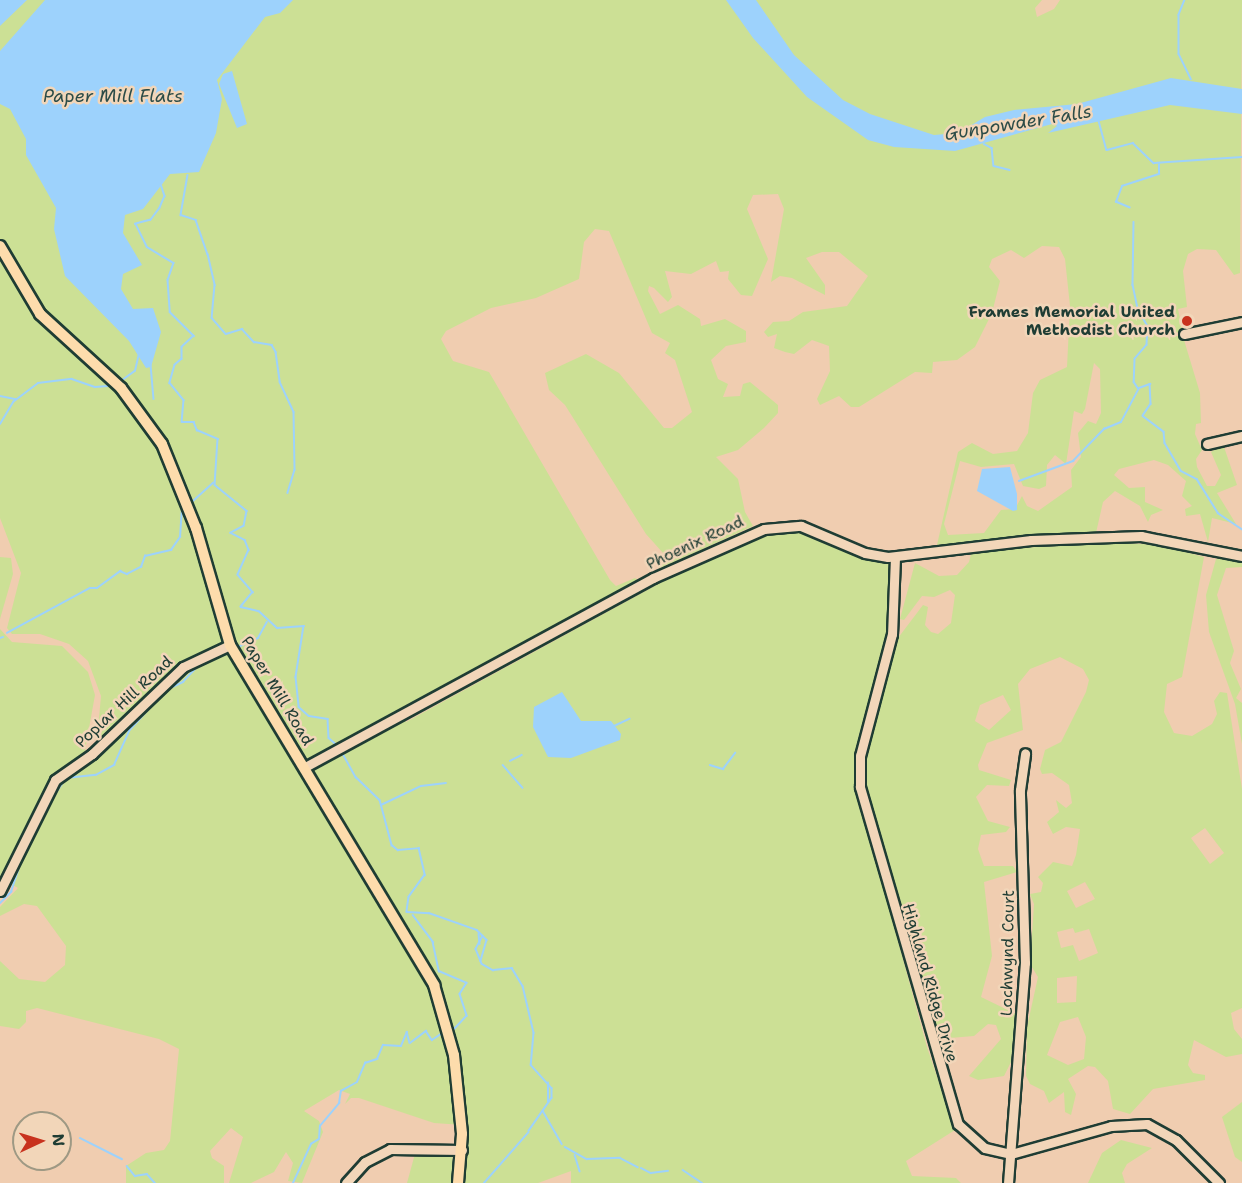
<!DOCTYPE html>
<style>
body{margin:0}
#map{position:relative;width:1242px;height:1183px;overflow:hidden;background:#f0cdb0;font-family:"Shantell Sans",sans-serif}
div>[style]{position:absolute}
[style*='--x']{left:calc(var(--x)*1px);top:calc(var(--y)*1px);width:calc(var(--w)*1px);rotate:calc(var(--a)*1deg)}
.green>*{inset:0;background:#cce095}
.water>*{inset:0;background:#9dd2fc}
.stream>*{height:1.5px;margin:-0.75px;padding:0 0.75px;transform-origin:0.75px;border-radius:0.75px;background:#9dd2fc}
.roads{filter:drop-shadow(2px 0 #1f3d34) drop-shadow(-2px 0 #1f3d34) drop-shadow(0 2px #1f3d34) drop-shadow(0 -2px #1f3d34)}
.minor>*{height:9px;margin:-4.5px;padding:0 4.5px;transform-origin:4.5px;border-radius:4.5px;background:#f2d6b9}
.major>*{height:10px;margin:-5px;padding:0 5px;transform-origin:5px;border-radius:5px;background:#fddcac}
.dots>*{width:16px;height:16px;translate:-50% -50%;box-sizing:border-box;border:3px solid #f2d6b9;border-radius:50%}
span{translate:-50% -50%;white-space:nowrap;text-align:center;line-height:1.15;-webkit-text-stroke:5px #f2d6b9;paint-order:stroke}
.poi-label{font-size:16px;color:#1f3d34;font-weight:700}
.right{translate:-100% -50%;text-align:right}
.street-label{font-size:16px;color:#1f3d34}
.water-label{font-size:18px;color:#2c4c48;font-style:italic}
.north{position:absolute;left:12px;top:1111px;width:60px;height:60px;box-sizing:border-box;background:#f2d6b9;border:2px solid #9e9984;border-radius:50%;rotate:86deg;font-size:16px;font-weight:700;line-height:24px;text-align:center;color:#1f3d34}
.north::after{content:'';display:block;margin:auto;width:21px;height:27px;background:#c8321e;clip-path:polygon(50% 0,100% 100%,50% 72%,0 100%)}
</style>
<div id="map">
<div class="green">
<div style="clip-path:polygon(evenodd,0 0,1042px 0,1035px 8px,1037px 17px,1054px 9px,1060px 0,1242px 0,1240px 273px,1234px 275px,1216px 250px,1197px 249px,1188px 254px,1183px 271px,1187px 307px,1178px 309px,1183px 332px,1172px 333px,1184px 340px,1200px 393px,1201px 423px,1196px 424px,1195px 434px,1202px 450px,1196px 459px,1197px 467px,1207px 486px,1215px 486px,1221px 475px,1211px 452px,1223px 444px,1237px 485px,1217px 493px,1236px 524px,1212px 518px,1208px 542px,1200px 514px,1186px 516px,1185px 509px,1192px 506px,1182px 496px,1186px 481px,1168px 465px,1154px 460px,1119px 469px,1114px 475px,1129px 488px,1145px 487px,1145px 502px,1163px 510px,1151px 515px,1148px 522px,1140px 506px,1115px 491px,1103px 502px,1096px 533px,937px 545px,958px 452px,972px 443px,993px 454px,1017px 451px,1028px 433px,1033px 393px,1040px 380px,1067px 367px,1070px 306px,1065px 259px,1059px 247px,1042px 246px,1024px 258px,1011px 250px,992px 259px,989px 267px,1000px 281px,992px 313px,975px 347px,957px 360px,933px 362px,932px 373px,915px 372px,859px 407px,851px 407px,839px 396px,820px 405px,817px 399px,830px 371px,829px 346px,812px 340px,794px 354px,785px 352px,774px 348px,777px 334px,768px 337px,764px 332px,773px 322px,789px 321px,803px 312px,847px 306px,868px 276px,839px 252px,822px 252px,806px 258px,825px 285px,825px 295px,792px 278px,780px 276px,771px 282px,784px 209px,778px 194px,753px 195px,747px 209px,768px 259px,752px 296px,741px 295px,728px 279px,729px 271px,720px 272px,716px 261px,691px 274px,665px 271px,672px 297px,668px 302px,654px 288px,649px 286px,648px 291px,660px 314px,678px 305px,700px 319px,701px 326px,725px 319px,746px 331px,746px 342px,726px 346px,711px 360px,718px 379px,728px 384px,723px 397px,740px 396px,743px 384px,750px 382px,778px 405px,778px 413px,764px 428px,738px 450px,716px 457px,738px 479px,745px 512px,753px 526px,659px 569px,663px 553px,646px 534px,565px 405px,549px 390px,545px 373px,586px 354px,619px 373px,664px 428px,672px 428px,692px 412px,675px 360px,665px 353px,670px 343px,652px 333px,609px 231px,595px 229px,584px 242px,579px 279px,536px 298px,491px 308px,446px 331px,441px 339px,453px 361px,489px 372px,610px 580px,616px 586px,635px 578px,639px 581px,400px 712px,406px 722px,735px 542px,794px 527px,863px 558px,890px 563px,886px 642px,857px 747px,856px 787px,927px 1047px,955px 1130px,906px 1161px,912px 1176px,956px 1178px,961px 1183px,571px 1183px,571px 1171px,538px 1183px,463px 1183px,465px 1115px,463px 1125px,434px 1123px,359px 1098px,351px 1098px,345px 1104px,350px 1094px,339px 1090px,304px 1111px,319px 1121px,323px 1132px,302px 1183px,288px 1181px,293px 1163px,286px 1152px,274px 1172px,251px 1183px,229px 1183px,243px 1137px,231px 1128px,210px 1151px,212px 1158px,224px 1166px,224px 1183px,126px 1183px,126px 1166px,146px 1153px,164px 1150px,170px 1141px,179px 1049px,159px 1039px,37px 1008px,26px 1011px,26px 1022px,19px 1029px,0 1026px,0 961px,19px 979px,45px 982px,65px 965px,66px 946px,37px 906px,24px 904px,0 916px,0 907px,18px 888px,9px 883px,0 897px,0 629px,12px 642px,62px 646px,88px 672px,95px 695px,84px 756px,94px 750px,97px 739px,101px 696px,88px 661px,69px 644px,40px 634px,12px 634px,7px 628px,21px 573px,0 518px,0 0,1094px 363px,1100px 369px,1101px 413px,1096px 424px,1088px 421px,1078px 433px,1081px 457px,1071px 470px,1072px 487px,1038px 511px,1027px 506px,1022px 496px,1015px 509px,1001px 510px,984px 533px,948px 535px,944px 524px,960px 461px,981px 467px,1014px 464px,1023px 486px,1039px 489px,1046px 486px,1047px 465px,1055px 455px,1066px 464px,1074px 411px,1082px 414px,1085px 409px,1094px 363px)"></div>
<div style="clip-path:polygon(evenodd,1123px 543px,1160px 545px,1204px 557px,1182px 677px,1167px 684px,1164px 712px,1174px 733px,1192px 736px,1212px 724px,1217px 714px,1214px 701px,1220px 692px,1227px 693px,1242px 789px,1242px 1008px,1231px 1013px,1234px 1029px,1242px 1039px,1242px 1054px,1226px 1057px,1194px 1040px,1188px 1065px,1193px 1073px,1205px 1075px,1205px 1080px,1153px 1089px,1130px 1114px,1113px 1109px,1108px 1081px,1095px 1067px,1088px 1066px,1068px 1079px,1076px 1094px,1071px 1115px,1065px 1112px,1064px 1092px,1049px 1103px,1044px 1091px,1030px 1084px,1026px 1076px,1027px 1027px,1038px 977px,1030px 964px,1034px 904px,1030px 894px,1041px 892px,1043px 883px,1038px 877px,1053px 862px,1072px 866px,1076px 855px,1080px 829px,1066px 827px,1053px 834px,1047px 822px,1059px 812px,1056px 800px,1066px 808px,1072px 803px,1069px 785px,1052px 773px,1042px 774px,1040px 769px,1045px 750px,1061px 742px,1086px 692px,1089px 680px,1083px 669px,1060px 657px,1030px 669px,1018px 684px,1023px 730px,987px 743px,978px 765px,979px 770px,1011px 780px,1009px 786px,987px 785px,976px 797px,988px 821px,1010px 827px,1006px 832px,981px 835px,978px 849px,984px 866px,1013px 866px,1017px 872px,984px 882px,992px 956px,981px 997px,1016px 1014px,1011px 1062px,1004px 1076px,978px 1080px,969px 1076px,1001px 1039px,996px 1025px,988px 1024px,974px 1036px,950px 1038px,938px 1030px,920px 985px,867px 797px,866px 758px,898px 638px,923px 605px,928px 607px,925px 625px,931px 632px,938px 634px,951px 623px,955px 595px,950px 590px,934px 597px,922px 596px,904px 620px,900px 619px,915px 563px,939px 576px,957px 575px,969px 562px,972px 550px,1123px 543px,1003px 695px,1011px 710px,989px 730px,975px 721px,980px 705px,1003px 695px,1123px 543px,1205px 828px,1224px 853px,1210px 864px,1191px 838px,1205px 828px,1123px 543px,1085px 882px,1095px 899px,1076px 908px,1067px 891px,1085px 882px,1123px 543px,1073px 928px,1075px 933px,1089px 929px,1098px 953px,1079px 961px,1073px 945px,1061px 948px,1057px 932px,1073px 928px,1123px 543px,1077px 976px,1076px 1002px,1057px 1003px,1057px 978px,1077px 976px,1123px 543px,1078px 1017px,1086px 1037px,1084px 1059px,1068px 1065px,1047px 1055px,1060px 1022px,1078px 1017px)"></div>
<div style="clip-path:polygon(0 557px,11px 558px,13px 574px,0 619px)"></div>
<div style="clip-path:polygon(1216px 559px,1242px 559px,1242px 567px,1226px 568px,1217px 595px,1234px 651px,1230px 663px,1241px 689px,1236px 698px,1242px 703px,1242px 744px,1235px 704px,1209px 632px,1206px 595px)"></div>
<div style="clip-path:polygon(1242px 1102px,1242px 1162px,1235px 1157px,1222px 1117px)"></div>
<div style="clip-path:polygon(1121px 1140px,1152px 1148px,1127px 1164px,1122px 1173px,1125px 1183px,1088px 1183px,1102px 1153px)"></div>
<div style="clip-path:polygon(416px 1150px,452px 1153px,455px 1183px,407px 1183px)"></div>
</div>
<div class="water">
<div style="clip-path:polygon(0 0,27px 0,0 26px)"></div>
<div style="clip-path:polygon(45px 0,293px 0,280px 13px,265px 17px,217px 80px,222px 99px,216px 133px,199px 172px,170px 174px,143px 209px,125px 215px,123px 233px,142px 265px,123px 274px,121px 289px,133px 309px,153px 308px,161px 332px,151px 367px,146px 368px,129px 341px,65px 276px,54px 229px,56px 208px,26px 155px,26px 139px,10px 109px,0 104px,0 51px)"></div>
<div style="clip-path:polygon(726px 0,756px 0,794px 55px,843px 100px,870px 114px,934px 135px,958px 133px,985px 117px,1014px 110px,1077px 104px,1171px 78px,1242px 89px,1242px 114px,1170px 105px,1048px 133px,1057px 126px,1052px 124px,955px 151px,894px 147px,868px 140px,807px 97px,753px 38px)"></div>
<div style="clip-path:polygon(232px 71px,247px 124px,237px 128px,219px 84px,223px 74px)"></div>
<div style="clip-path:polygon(1010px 467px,1017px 494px,1017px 510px,1013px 511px,977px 491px,982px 469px)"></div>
<div style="clip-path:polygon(562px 692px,581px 721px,611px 721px,621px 734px,620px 740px,571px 758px,548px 757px,533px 727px,534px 707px)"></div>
</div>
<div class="stream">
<div style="--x:1185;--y:0;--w:16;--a:112"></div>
<div style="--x:1179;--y:15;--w:39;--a:90"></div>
<div style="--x:1179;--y:54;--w:28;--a:64"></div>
<div style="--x:1099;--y:121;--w:30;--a:75"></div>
<div style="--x:1107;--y:150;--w:27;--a:-15"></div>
<div style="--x:1133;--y:143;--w:29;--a:44"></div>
<div style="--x:1154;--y:163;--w:88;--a:-3.9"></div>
<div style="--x:984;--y:144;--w:9;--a:27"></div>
<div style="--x:992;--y:148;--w:18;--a:84"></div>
<div style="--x:994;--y:166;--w:16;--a:14"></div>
<div style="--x:188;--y:175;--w:41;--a:99.9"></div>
<div style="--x:181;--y:215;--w:16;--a:18"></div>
<div style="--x:196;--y:220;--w:36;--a:71"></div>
<div style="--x:208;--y:254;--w:32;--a:77"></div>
<div style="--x:215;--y:285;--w:33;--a:95"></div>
<div style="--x:212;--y:318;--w:21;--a:49"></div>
<div style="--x:226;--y:334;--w:17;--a:-17"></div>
<div style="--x:242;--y:329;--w:18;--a:47"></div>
<div style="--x:254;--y:342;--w:18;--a:9"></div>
<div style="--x:272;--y:345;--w:8;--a:60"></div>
<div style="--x:276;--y:352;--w:30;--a:82"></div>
<div style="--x:280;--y:382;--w:33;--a:65"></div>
<div style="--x:294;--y:412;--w:58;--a:89"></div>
<div style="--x:295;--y:470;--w:24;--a:107"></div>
<div style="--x:161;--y:184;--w:13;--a:72"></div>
<div style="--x:165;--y:196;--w:13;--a:113"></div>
<div style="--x:160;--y:208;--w:15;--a:127"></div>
<div style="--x:151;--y:220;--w:16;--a:165"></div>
<div style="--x:136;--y:224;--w:25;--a:64"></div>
<div style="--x:147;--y:247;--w:31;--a:31"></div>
<div style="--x:174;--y:263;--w:18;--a:109"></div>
<div style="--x:168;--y:280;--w:32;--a:86"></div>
<div style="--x:170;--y:312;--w:34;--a:45"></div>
<div style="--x:194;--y:336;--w:16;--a:137"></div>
<div style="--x:182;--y:347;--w:12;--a:90"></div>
<div style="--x:182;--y:359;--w:9;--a:139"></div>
<div style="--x:175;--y:365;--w:19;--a:106"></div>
<div style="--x:170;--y:383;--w:22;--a:51"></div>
<div style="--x:184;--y:400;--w:22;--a:95"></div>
<div style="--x:182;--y:422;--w:12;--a:0"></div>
<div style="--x:194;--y:422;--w:9;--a:69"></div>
<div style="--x:197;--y:430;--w:23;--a:23"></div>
<div style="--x:218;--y:439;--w:46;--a:93.7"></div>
<div style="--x:215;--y:485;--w:41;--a:39.1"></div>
<div style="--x:247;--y:511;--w:15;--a:101"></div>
<div style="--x:244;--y:526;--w:15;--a:152"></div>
<div style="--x:231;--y:533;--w:16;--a:27"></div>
<div style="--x:245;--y:540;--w:11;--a:68"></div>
<div style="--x:249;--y:550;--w:27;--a:114"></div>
<div style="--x:238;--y:575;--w:23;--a:49"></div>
<div style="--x:253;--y:592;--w:19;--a:129"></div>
<div style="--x:241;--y:607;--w:18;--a:13"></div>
<div style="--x:259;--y:611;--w:25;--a:43"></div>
<div style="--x:277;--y:628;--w:27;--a:-4"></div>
<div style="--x:304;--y:626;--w:52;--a:98.9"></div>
<div style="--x:296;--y:677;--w:30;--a:84"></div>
<div style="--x:299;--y:707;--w:13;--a:42"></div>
<div style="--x:309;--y:716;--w:19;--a:9"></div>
<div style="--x:328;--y:719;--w:19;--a:87"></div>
<div style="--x:329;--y:738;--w:9;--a:41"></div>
<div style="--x:1130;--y:208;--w:15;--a:-157"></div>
<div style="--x:1116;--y:202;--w:17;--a:-69"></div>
<div style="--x:1122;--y:186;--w:39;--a:-18"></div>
<div style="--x:1159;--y:174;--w:9;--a:-90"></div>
<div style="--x:1134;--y:222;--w:63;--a:90.9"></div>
<div style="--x:1133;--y:285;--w:25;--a:78"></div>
<div style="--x:1138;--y:309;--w:20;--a:60"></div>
<div style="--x:1148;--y:326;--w:19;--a:93"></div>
<div style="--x:1147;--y:345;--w:18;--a:131"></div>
<div style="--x:1135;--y:359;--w:23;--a:92"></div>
<div style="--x:1134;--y:382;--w:7;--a:56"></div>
<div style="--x:151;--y:365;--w:34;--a:85"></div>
<div style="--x:121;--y:381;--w:17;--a:-36"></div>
<div style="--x:135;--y:371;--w:17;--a:-77"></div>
<div style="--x:0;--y:396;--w:16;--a:11"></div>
<div style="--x:0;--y:424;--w:26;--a:-59"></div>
<div style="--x:13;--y:402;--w:31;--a:-37"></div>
<div style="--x:38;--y:383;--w:34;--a:-7"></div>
<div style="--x:72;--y:379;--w:24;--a:19"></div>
<div style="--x:95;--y:387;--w:16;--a:-4"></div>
<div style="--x:1019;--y:481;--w:58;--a:-20.3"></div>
<div style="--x:1073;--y:461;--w:45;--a:-45.9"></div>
<div style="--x:1104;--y:429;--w:18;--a:-22"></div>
<div style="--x:1121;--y:422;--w:38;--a:-62"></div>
<div style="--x:1139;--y:388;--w:12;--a:-20"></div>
<div style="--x:1150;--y:384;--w:20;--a:87"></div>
<div style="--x:1151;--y:404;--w:14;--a:124"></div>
<div style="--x:1143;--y:416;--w:26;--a:37"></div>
<div style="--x:1164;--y:432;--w:11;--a:85"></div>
<div style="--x:1165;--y:443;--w:32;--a:60"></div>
<div style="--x:1181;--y:471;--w:18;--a:27"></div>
<div style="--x:1197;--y:479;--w:40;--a:58"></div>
<div style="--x:1218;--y:513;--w:29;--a:34"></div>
<div style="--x:193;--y:501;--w:27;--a:-42"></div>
<div style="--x:7;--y:633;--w:94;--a:-28.5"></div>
<div style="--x:90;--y:588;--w:7;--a:0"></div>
<div style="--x:97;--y:588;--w:29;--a:-36"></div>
<div style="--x:120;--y:571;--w:8;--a:23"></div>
<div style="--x:127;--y:574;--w:16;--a:-27"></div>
<div style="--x:141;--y:567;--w:12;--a:-70"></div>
<div style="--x:145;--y:556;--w:27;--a:-13"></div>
<div style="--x:171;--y:550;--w:16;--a:-55"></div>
<div style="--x:180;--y:537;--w:29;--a:-86"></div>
<div style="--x:0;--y:638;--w:3;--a:-18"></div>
<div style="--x:238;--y:647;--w:22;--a:-24"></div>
<div style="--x:258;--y:638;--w:18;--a:-61"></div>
<div style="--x:614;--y:726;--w:17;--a:-25"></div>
<div style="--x:342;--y:752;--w:29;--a:61"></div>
<div style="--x:356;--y:777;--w:33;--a:44"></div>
<div style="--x:380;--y:800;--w:47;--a:75.1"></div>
<div style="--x:392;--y:845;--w:8;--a:40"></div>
<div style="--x:398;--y:850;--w:21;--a:-5"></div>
<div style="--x:419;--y:848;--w:28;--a:77"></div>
<div style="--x:425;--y:875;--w:27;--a:126"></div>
<div style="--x:409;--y:897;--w:15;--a:98"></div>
<div style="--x:407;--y:912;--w:22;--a:3"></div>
<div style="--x:429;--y:913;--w:51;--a:19.5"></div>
<div style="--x:477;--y:930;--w:14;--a:45"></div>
<div style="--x:487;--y:940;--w:22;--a:106"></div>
<div style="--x:510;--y:761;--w:13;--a:-27"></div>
<div style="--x:503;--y:765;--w:30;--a:49"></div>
<div style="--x:710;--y:765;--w:14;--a:17"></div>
<div style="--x:723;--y:769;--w:20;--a:-53"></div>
<div style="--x:49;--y:803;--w:30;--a:-56"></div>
<div style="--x:66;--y:778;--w:30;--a:-6"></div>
<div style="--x:96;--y:775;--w:21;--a:-29"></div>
<div style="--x:114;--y:765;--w:37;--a:-66"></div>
<div style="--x:129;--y:731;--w:55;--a:-47.9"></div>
<div style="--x:166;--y:690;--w:19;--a:-25"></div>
<div style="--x:183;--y:682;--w:25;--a:-47"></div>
<div style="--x:200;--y:664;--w:31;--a:-21"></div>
<div style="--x:381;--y:805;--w:44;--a:-25.4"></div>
<div style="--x:421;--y:786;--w:25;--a:-7"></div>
<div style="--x:28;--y:845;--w:16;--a:-63"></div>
<div style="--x:0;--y:903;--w:16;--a:-45"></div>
<div style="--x:11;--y:892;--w:40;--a:-72"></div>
<div style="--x:413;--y:915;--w:34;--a:53"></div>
<div style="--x:433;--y:942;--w:30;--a:78"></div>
<div style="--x:439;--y:971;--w:30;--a:23"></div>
<div style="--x:467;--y:983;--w:13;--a:122"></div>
<div style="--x:460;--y:994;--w:23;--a:72"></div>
<div style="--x:467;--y:1016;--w:21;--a:133"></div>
<div style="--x:479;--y:934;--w:10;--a:84"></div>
<div style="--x:483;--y:936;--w:15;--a:118"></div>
<div style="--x:476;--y:949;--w:16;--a:68"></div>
<div style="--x:482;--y:964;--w:13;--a:29"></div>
<div style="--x:493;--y:970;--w:19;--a:-6"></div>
<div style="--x:512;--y:968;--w:21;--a:59"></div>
<div style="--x:523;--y:986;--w:48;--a:76.8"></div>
<div style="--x:534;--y:1033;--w:32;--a:95"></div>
<div style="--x:531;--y:1065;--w:31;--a:48"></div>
<div style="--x:552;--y:1088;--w:10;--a:90"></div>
<div style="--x:552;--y:1098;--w:40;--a:124.9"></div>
<div style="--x:548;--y:1102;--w:19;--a:-90"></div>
<div style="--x:543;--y:1111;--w:38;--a:60"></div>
<div style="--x:80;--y:1138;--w:47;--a:26.6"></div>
<div style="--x:565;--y:1147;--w:25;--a:29"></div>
<div style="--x:587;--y:1159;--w:33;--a:-2"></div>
<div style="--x:620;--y:1158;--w:20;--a:27"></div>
<div style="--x:575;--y:1155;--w:17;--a:73"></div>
<div style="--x:127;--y:1166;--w:13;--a:51"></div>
<div style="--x:135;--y:1176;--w:12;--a:-9"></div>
<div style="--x:147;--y:1174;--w:12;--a:48"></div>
<div style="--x:641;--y:1168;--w:11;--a:27"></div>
<div style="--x:651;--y:1173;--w:17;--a:-7"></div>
<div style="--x:683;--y:1170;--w:23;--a:34"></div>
<div style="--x:293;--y:1183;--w:43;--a:-65.2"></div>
<div style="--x:311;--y:1144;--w:9;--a:-32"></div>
<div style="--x:319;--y:1139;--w:13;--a:-86"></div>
<div style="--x:320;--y:1126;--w:30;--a:-50"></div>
<div style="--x:339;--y:1103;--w:12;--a:-81"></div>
<div style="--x:341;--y:1091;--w:18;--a:-29"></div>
<div style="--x:357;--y:1082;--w:21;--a:-67"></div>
<div style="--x:365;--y:1063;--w:13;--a:-18"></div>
<div style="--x:377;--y:1059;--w:15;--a:-67"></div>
<div style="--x:383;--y:1045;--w:18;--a:3"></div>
<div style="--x:401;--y:1046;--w:15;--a:-67"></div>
<div style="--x:407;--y:1032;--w:11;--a:75"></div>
<div style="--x:410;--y:1043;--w:20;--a:-37"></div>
<div style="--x:426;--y:1031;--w:11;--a:56"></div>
<div style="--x:432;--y:1040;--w:14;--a:-34"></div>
<div style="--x:484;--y:1183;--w:67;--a:-48.7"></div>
</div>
<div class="roads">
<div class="minor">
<div style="--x:1184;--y:334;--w:59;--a:-11.7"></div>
<div style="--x:1207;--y:444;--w:36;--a:-13"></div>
<div style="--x:895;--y:557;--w:77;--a:92.2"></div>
<div style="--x:892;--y:634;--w:126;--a:104.7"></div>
<div style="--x:860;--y:756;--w:31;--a:90"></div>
<div style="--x:860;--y:787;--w:351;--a:73.8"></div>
<div style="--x:958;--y:1124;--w:36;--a:42"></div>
<div style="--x:985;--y:1148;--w:27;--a:13"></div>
<div style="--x:1011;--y:1154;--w:104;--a:-15.6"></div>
<div style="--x:1111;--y:1126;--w:36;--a:-3"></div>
<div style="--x:1147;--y:1124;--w:33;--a:29"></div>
<div style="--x:1176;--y:1140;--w:61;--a:45"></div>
<div style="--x:305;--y:767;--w:396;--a:-28.5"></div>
<div style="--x:653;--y:578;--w:121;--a:-23.8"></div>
<div style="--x:764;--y:529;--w:37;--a:-5"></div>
<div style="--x:801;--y:526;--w:69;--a:22.9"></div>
<div style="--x:865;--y:553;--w:23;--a:10"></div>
<div style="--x:888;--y:557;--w:144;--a:-6.8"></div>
<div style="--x:1031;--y:540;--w:110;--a:-2.1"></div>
<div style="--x:1141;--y:536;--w:103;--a:11.2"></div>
<div style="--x:0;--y:891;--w:124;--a:-63.6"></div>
<div style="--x:55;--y:780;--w:45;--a:-35.1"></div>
<div style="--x:92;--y:754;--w:126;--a:-43.7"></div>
<div style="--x:183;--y:667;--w:52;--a:-25.1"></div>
<div style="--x:346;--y:1183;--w:28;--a:-48"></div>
<div style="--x:365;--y:1162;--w:28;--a:-27"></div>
<div style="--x:390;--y:1149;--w:72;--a:0.8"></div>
<div style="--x:1008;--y:1183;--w:221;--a:-85.6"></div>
<div style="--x:1025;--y:963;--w:173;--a:-91.7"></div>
<div style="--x:1020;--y:790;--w:37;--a:-82"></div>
</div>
<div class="major">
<div style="--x:0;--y:246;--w:79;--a:59.5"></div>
<div style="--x:40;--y:314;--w:110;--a:42.4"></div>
<div style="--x:121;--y:388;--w:69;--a:53.8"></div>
<div style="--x:162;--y:444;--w:91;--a:68"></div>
<div style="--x:196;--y:528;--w:122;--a:73.8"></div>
<div style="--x:230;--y:645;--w:397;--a:59"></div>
<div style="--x:434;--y:985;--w:73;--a:74.1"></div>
<div style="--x:454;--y:1055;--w:79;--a:84.2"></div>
<div style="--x:462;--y:1134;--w:49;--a:94.7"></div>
</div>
</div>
<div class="dots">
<div style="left:1187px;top:321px;background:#c8321e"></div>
</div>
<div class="poi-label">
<span class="right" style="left:1175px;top:321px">Frames Memorial United<br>Methodist Church</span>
</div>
<div class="street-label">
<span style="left:695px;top:543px;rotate:-25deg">Phoenix Road</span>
<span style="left:277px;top:691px;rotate:59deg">Paper Mill Road</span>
<span style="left:124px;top:702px;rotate:-43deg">Poplar Hill Road</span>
<span style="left:1008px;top:953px;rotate:-89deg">Lochwynd Court</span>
<span style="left:930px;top:983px;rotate:74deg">Highland Ridge Drive</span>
</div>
<div class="water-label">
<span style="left:113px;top:96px">Paper Mill Flats</span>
<span style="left:1018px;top:123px;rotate:-9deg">Gunpowder Falls</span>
</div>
<div class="north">N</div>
</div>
